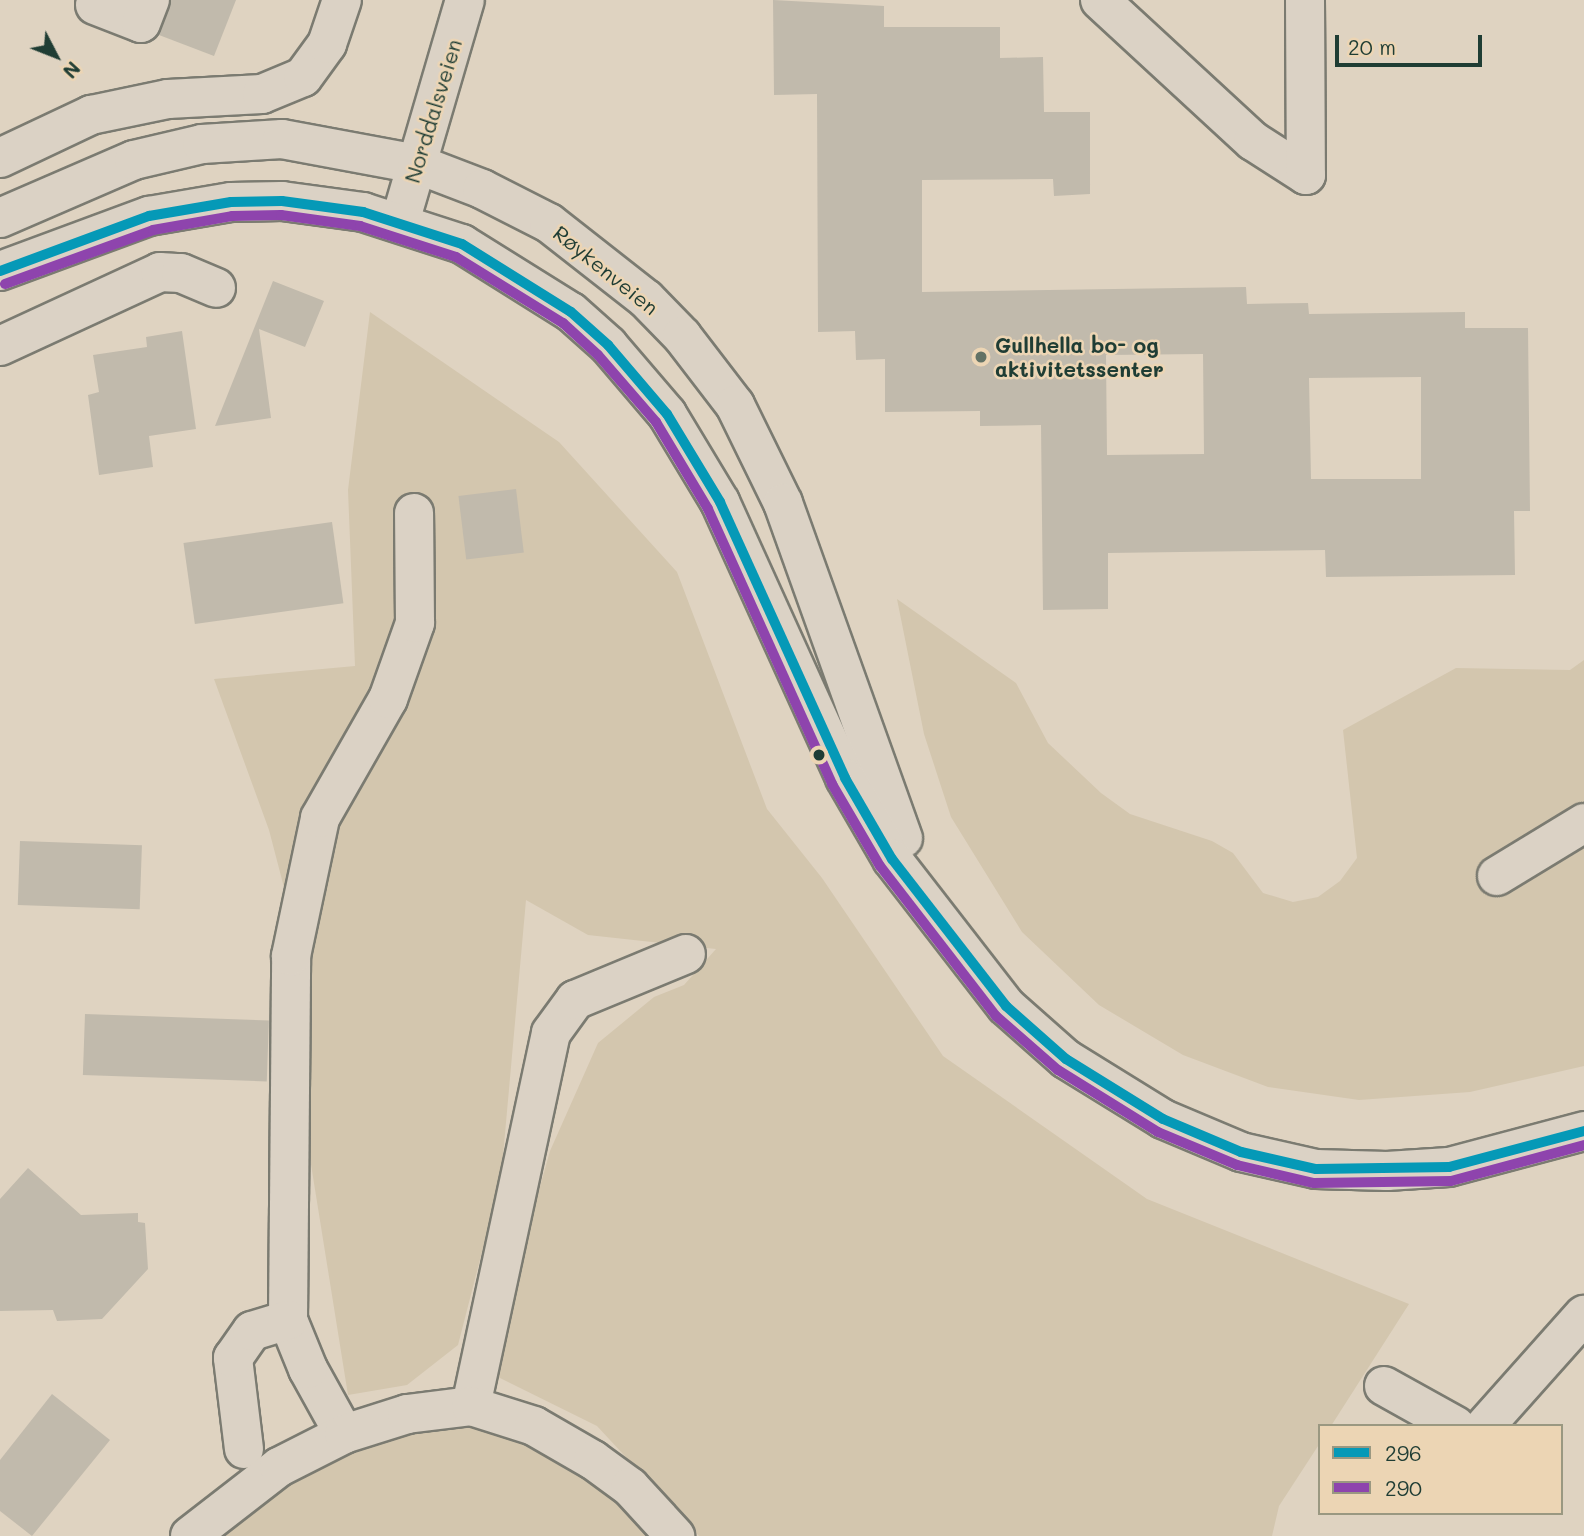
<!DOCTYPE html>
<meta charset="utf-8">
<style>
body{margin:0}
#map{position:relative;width:1584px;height:1536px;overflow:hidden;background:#dfd3c1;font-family:Mali,sans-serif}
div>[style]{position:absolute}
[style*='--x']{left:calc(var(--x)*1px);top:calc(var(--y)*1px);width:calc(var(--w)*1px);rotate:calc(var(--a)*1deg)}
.green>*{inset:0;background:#d3c6ae}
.building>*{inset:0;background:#c1baac;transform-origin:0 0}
.roads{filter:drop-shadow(2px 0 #7b7b71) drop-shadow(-2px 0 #7b7b71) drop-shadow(0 2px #7b7b71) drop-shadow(0 -2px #7b7b71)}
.minor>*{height:38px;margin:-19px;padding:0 19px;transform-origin:19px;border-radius:19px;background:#dbd2c5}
.major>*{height:38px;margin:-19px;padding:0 19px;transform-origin:19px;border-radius:19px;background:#dbd2c5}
.bus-1>*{height:10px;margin:-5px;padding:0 5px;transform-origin:5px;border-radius:5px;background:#0599b7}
.bus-2>*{height:10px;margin:-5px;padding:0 5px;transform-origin:5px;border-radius:5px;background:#8e44ad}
.dots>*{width:19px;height:19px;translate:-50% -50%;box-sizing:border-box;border:4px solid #ecd5b4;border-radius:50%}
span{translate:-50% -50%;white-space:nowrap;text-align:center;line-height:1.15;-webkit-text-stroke:5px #ecd5b4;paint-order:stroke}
.street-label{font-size:21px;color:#1f3d34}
.poi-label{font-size:21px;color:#1f3d34;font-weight:700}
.left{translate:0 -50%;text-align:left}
.legend{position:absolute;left:1318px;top:1424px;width:245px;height:91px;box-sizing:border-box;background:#ecd5b4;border:2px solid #9a9881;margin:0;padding:9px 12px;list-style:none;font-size:21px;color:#1f3d34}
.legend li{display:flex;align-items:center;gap:14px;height:35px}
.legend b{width:35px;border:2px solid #9a9881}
.north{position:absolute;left:21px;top:21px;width:70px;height:70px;-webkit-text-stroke:5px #ecd5b4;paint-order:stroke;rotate:132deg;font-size:19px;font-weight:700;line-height:28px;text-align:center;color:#1f3d34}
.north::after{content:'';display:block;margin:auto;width:24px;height:32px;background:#1f3d34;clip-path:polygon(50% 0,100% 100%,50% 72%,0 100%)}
.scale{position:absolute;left:1335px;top:35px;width:147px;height:32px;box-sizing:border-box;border:4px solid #1f3d34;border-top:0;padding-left:9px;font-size:21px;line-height:24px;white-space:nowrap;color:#1f3d34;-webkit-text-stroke:5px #ecd5b4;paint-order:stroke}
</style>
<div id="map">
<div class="green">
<div style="clip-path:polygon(370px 312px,559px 442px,677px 572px,767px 809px,822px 878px,943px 1056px,1147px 1199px,1409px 1304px,1331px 1426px,1320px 1426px,1320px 1443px,1279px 1506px,1272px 1536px,699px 1536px,597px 1426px,488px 1372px,550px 1151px,598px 1043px,654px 997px,684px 985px,716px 949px,588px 935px,526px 900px,501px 1178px,458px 1345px,407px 1385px,348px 1395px,305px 1127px,311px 991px,269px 830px,214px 679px,355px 666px,348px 490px)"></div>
<div style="clip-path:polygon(897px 599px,1016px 683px,1048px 743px,1101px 793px,1130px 814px,1212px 841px,1233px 853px,1263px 893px,1293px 902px,1318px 897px,1340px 881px,1357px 858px,1343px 730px,1456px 668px,1570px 670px,1584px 660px,1584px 1066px,1470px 1092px,1359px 1100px,1268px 1087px,1183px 1055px,1099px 1005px,1022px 932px,951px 817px,924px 734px)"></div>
<div style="clip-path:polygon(443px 1400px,588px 1467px,656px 1536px,185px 1536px)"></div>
</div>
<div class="building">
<div style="clip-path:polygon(171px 0,236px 0,214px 56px,159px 35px)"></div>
<div style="clip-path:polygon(evenodd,773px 0,884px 6px,884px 27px,1000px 27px,1000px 58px,1043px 57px,1044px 112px,1090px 112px,1090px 194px,1054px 196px,1053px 179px,922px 180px,922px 292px,1246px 287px,1247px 304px,1308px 303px,1309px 314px,1465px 312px,1465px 328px,1528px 328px,1530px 511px,1514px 511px,1515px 575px,1326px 577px,1325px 550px,1108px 553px,1108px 609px,1043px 610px,1041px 425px,980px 426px,980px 411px,885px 412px,885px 359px,856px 360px,855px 331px,818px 332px,817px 94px,774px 95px,773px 0,1203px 354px,1204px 454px,1107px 455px,1106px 355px,1203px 354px,773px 0,1421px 377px,1421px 479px,1311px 479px,1309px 378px,1421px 377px)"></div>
<div style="clip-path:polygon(273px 281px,324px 301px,305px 347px,259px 329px,271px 418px,215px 426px)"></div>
<div style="clip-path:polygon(182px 331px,196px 429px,149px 436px,153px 467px,99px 475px,88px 395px,99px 392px,93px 355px,147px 347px,146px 337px)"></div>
<div style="left:516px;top:489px;width:64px;height:58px;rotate:83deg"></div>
<div style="left:332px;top:522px;width:82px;height:150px;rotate:82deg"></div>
<div style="left:20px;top:841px;width:122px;height:64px;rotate:2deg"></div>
<div style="left:85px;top:1014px;width:184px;height:61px;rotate:2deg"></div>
<div style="clip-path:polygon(28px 1168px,81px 1215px,138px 1213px,138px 1222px,145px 1223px,148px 1269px,102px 1319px,57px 1321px,53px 1310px,0 1311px,0 1199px)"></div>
<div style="clip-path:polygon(52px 1394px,110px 1440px,32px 1536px,0 1511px,0 1460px)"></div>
</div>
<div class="roads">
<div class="minor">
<div style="--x:1100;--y:0;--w:208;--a:42.7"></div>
<div style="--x:1253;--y:141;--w:63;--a:32.7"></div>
<div style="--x:1305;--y:0;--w:175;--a:89.7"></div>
<div style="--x:95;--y:5;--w:49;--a:21.4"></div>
<div style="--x:141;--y:23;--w:25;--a:-69"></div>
<div style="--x:0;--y:158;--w:101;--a:-25.3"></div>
<div style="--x:91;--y:115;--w:79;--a:-11.7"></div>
<div style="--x:168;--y:99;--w:94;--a:-3"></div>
<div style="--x:262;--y:94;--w:44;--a:-22.5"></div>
<div style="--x:303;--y:77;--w:41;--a:-54"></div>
<div style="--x:327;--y:44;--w:46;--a:-71.2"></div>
<div style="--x:400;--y:222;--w:231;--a:-73.7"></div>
<div style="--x:0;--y:346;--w:176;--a:-24.8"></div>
<div style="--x:160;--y:272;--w:21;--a:3"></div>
<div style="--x:181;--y:273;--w:38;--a:23"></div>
<div style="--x:1497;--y:876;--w:102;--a:-31.3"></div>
<div style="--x:1384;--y:1386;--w:82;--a:29.1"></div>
<div style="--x:471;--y:1406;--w:381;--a:-77.9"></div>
<div style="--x:551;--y:1033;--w:41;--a:-54"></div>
<div style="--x:575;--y:1000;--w:120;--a:-22.5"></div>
<div style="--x:1485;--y:1426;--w:149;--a:-48.3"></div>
<div style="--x:344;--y:1434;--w:74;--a:-119"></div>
<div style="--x:308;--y:1369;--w:53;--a:-112.2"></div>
<div style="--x:288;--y:1320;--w:364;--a:-89.5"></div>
<div style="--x:291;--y:956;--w:141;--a:-78.1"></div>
<div style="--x:320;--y:818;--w:137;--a:-60.3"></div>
<div style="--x:388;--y:699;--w:81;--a:-70.4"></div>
<div style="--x:415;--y:623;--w:110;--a:-90.5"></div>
<div style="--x:244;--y:1449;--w:92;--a:-96.9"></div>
<div style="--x:233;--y:1358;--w:33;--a:-55"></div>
<div style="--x:252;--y:1331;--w:38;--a:-17"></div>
</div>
<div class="major">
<div style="--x:0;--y:218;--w:146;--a:-23.4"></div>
<div style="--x:134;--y:160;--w:70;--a:-13.2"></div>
<div style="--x:202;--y:144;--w:80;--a:-3.6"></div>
<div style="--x:282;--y:139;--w:137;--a:10.5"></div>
<div style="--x:417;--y:164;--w:70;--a:21"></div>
<div style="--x:482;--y:189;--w:75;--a:26.9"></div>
<div style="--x:549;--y:223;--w:123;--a:38.1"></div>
<div style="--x:646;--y:299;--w:52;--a:45.8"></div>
<div style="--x:682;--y:336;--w:87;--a:52.5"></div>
<div style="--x:735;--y:405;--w:109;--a:63.9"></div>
<div style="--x:783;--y:503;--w:356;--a:70.3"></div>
<div style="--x:0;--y:271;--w:159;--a:-20.3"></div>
<div style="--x:149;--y:216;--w:83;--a:-9.7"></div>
<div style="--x:231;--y:202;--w:51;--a:-1.1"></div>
<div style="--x:282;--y:201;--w:82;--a:7.7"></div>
<div style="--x:363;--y:212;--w:104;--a:17.9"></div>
<div style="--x:462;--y:244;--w:128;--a:32"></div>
<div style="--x:571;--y:312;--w:50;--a:41.7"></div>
<div style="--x:608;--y:345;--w:91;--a:49.5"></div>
<div style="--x:667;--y:414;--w:103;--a:58.9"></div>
<div style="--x:720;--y:502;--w:303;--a:65.6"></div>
<div style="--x:845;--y:778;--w:94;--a:59.9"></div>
<div style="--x:892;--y:859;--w:186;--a:52.2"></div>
<div style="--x:1006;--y:1006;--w:80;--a:41.5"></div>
<div style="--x:1066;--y:1059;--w:114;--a:31.7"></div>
<div style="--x:1163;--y:1119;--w:85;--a:22.9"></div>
<div style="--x:1241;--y:1152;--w:77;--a:12.8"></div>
<div style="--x:1316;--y:1169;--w:71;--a:1.6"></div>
<div style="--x:1387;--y:1171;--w:62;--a:-3.7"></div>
<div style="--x:1449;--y:1167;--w:140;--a:-14.9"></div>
<div style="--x:190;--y:1536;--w:113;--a:-37.8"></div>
<div style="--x:279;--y:1467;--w:73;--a:-26.9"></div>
<div style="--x:344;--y:1434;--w:66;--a:-17.6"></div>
<div style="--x:407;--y:1414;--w:64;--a:-7.1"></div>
<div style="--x:471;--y:1406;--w:66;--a:17.6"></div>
<div style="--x:534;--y:1426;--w:68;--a:30"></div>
<div style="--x:593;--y:1460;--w:46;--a:36.1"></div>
<div style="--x:630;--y:1487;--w:67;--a:47.4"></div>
</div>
</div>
<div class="bus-1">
<div style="--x:0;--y:271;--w:159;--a:-20.3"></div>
<div style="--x:149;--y:216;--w:83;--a:-9.7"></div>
<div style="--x:231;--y:202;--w:51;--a:-1.1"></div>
<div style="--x:282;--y:201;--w:82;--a:7.7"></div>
<div style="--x:363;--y:212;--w:104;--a:17.9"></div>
<div style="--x:462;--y:244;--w:128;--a:32"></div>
<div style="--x:571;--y:312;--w:50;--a:41.7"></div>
<div style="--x:608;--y:345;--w:91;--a:49.5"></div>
<div style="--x:667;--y:414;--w:103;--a:58.9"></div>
<div style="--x:720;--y:502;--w:303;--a:65.6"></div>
<div style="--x:845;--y:778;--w:94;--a:59.9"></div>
<div style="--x:892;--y:859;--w:186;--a:52.2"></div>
<div style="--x:1006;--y:1006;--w:80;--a:41.5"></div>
<div style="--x:1066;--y:1059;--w:114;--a:31.7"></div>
<div style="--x:1163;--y:1119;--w:85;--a:22.9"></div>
<div style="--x:1241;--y:1152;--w:77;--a:12.8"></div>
<div style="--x:1316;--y:1169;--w:133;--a:-0.9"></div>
<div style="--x:1449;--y:1167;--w:140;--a:-14.9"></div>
</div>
<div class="bus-2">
<div style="--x:5;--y:284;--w:158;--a:-20"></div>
<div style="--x:153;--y:230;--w:80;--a:-10"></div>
<div style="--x:232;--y:216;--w:49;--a:-1.2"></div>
<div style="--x:281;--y:215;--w:80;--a:7.9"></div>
<div style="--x:360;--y:226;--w:101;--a:17.9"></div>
<div style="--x:456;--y:257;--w:126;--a:31.7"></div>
<div style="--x:563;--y:323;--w:47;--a:42.4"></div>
<div style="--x:598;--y:355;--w:89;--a:49.1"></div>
<div style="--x:656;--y:422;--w:101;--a:59.1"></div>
<div style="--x:708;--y:509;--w:302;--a:65.7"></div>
<div style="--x:832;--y:784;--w:95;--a:59.7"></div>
<div style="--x:880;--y:866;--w:190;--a:52.3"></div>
<div style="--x:996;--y:1016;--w:82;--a:41.1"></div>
<div style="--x:1058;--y:1070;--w:118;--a:31.8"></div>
<div style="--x:1158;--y:1132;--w:86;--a:22.7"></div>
<div style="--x:1237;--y:1165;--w:79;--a:13.2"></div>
<div style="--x:1314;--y:1183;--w:137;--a:-0.8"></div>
<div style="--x:1451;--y:1181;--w:138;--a:-15.1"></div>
</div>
<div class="dots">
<div style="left:981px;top:357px;background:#627265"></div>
<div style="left:819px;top:755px;background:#1f3d34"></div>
</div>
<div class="street-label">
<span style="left:433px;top:111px;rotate:-73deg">Norddalsveien</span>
<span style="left:606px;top:270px;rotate:39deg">Røykenveien</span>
</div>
<div class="poi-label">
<span class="left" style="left:995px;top:357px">Gullhella bo- og<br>aktivitetssenter</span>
</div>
<ul class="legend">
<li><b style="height:9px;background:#0599b7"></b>296</li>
<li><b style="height:9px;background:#8e44ad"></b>290</li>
</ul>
<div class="north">N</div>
<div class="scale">20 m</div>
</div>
